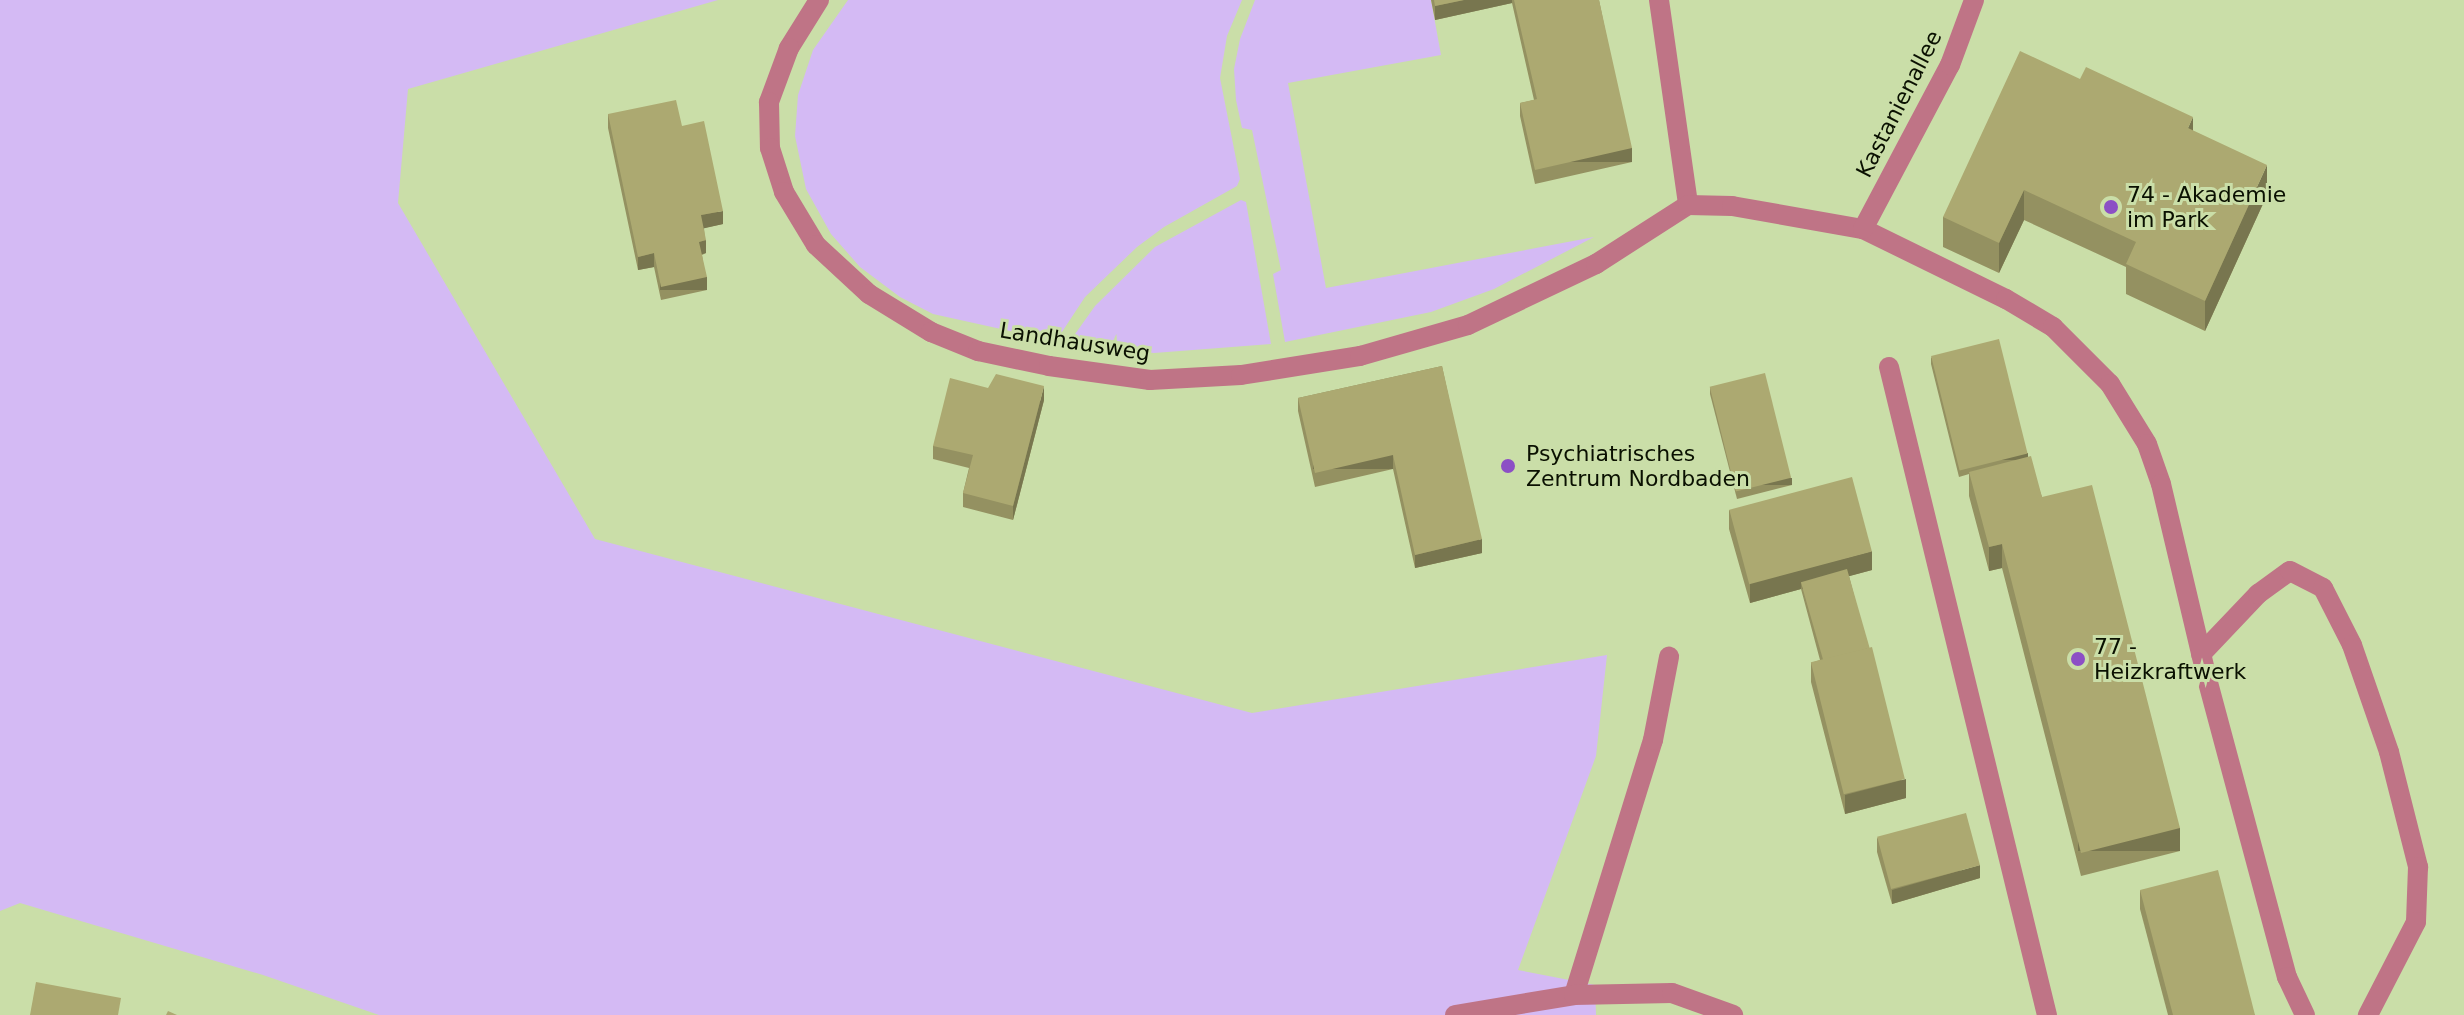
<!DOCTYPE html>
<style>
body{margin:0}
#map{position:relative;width:2464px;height:1015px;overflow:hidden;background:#cadea8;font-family:"DejaVu Sans",sans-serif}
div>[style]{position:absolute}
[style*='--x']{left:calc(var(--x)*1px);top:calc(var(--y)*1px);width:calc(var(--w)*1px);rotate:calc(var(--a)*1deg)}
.green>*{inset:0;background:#d4baf4}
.minor>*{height:20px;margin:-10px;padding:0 10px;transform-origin:10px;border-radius:10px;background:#bf7486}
.wall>*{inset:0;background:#949161}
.shaded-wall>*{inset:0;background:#78764f;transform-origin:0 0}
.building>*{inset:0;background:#aca971;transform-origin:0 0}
.dots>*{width:22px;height:22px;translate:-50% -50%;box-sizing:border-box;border:4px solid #cadea8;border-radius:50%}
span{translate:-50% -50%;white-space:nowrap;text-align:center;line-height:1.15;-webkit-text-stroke:6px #cadea8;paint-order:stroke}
.street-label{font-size:22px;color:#0a1001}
.poi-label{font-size:22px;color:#0a1001}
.left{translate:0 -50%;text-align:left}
</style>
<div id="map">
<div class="green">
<div style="clip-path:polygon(0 0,718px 0,408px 89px,398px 203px,595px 539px,1252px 713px,1607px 655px,1596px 756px,1518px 970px,1595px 985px,1596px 1015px,379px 1015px,263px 975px,20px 903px,0 911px)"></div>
<div style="clip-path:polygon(848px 0,1242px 0,1227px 36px,1220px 78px,1240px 179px,1237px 186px,1164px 227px,1137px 247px,1085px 297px,1056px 341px,933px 314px,900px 297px,860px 267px,831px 234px,806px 189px,795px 136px,798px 95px,813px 50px)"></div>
<div style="clip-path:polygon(1255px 0,1431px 0,1441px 55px,1288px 83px,1326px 288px,1594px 237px,1494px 289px,1431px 312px,1285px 342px,1273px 274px,1281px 270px,1252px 130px,1242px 128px,1236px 100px,1234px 69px,1240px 39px)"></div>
<div style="clip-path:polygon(1241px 200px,1246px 202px,1271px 344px,1154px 353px,1068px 344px,1095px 306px,1155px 247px)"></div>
</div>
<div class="minor">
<div style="--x:819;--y:0;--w:57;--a:122"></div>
<div style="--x:789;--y:48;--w:58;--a:110.3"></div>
<div style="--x:769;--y:102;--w:46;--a:88.8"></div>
<div style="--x:770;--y:148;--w:46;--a:72.3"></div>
<div style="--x:784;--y:192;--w:62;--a:58.9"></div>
<div style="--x:816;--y:245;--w:72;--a:42.8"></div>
<div style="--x:869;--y:294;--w:73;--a:31.5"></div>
<div style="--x:931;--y:332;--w:51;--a:22"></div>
<div style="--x:978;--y:351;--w:73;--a:11.9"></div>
<div style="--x:1049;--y:366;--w:102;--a:7.9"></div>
<div style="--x:1150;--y:380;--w:91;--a:-3.1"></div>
<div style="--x:1241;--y:375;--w:121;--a:-9.1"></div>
<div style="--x:1360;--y:356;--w:112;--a:-16"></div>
<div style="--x:1468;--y:325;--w:142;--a:-25.5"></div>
<div style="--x:1596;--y:264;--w:109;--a:-32.7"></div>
<div style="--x:1659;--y:0;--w:207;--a:81.9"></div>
<div style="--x:1688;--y:205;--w:44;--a:1.3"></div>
<div style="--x:1732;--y:206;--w:133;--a:10"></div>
<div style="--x:1863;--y:229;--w:159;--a:26.1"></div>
<div style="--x:2006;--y:299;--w:55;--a:30.8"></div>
<div style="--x:2053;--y:327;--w:81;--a:45"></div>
<div style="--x:2110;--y:384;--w:70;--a:58.3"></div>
<div style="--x:2147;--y:444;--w:42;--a:70.7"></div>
<div style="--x:2161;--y:484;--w:196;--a:76.7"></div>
<div style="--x:2206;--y:675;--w:313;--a:75"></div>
<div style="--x:2287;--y:977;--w:42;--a:64.7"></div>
<div style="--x:1863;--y:229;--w:186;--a:-62.1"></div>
<div style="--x:1950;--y:65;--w:69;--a:-69.7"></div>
<div style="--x:1889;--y:367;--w:667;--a:76.3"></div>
<div style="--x:2201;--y:654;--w:83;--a:-46.5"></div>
<div style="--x:2258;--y:594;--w:39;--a:-36"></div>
<div style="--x:2290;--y:571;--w:37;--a:27"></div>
<div style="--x:2323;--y:588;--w:64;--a:63"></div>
<div style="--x:2352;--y:645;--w:113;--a:70.9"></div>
<div style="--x:2389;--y:752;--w:119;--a:75.8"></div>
<div style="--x:2418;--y:867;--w:55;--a:92.1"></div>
<div style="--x:2416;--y:922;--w:105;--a:117.3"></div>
<div style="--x:1574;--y:995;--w:267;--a:-72.8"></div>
<div style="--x:1653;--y:740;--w:85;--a:-79.1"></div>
<div style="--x:1455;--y:1015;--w:121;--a:-9.5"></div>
<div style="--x:1574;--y:995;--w:98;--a:-1.2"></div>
<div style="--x:1672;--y:993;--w:65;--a:19.8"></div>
</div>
<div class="wall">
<div style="clip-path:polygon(1431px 0,1599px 0,1632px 162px,1535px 184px,1520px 116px,1520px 103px,1534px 100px,1512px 3px,1435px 20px)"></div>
<div style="clip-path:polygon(608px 114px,682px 126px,723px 224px,704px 228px,706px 253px,702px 255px,707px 290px,661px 300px,654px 267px,638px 270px,608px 128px)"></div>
<div style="clip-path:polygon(2193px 131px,2267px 195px,2205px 331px,2126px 294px,2126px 267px,2024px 220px,1999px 273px,1943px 247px,1943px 217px)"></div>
<div style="clip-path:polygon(1931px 357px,2028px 457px,2042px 497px,2180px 851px,2081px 876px,2002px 568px,1989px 571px,1969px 496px,1969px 474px,1959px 477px,1931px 364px)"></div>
<div style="clip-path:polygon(1442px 366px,1482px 553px,1415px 568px,1393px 469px,1315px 487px,1298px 411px,1298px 398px)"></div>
<div style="clip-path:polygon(1710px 387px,1792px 485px,1737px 499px,1710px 394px)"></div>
<div style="clip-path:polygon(1044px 400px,1013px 520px,963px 507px,963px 493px,969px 468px,933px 459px,933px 446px)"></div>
<div style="clip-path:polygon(1729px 510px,1872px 570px,1849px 576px,1906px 798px,1845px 814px,1811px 682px,1811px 663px,1820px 660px,1801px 589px,1750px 603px,1729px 529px)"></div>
<div style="clip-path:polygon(1877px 838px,1980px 878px,1892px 904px,1877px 852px)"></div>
<div style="clip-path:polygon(2140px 890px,2255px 1015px,2168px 1015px,2140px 909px)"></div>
</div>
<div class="shaded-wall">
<div style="clip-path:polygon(1464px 0,1512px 0,1512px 3px,1435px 20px,1435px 6px)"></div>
<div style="clip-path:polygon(2193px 117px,2193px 147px,2188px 128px)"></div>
<div style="left:1632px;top:148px;width:14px;height:99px;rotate:90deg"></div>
<div style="clip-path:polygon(2267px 165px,2267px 195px,2205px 331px,2205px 301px)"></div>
<div style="clip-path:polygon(2024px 190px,2024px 220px,1999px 273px,1999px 243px)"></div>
<div style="clip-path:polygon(723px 211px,723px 224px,701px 229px,701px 215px)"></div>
<div style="clip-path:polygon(706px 240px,706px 253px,699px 255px,699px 242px)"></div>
<div style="clip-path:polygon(654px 253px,654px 267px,638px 270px,638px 257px)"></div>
<div style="left:707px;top:277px;width:13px;height:47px;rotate:90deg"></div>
<div style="clip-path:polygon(1044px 386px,1044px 400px,1013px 520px,1013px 506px)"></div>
<div style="left:2028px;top:453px;width:7px;height:71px;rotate:90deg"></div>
<div style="left:1393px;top:455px;width:14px;height:80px;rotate:90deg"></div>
<div style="left:1792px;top:478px;width:7px;height:57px;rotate:90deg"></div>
<div style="clip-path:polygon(1482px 539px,1482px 553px,1415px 568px,1415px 555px)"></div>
<div style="clip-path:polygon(2002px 544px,2002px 568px,1989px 571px,1989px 547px)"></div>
<div style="clip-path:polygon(1872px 551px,1872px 570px,1802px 589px,1801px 582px,1801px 589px,1750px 603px,1750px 583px)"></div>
<div style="clip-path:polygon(1906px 779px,1906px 798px,1845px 814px,1845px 795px)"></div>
<div style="left:2180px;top:828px;width:23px;height:102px;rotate:90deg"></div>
<div style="clip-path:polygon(1980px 865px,1980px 878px,1892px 904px,1892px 890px)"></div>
</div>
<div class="building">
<div style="clip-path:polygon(1434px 0,1464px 0,1435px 6px)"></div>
<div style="clip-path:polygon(1514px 0,1599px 0,1632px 148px,1535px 170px,1520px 103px,1537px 99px)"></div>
<div style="clip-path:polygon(2020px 51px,2080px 79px,2086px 67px,2193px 117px,2188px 128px,2267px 165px,2205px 301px,2126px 264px,2136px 242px,2024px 190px,1999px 243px,1943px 217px)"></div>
<div style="clip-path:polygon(676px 100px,682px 126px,704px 121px,723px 211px,701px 215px,706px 240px,699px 242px,707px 277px,661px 287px,654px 253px,638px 257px,608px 114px)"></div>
<div style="left:1999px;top:339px;width:118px;height:70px;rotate:76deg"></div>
<div style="clip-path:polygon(1442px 366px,1482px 539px,1415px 555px,1393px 455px,1315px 473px,1298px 398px)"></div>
<div style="left:1765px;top:373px;width:108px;height:57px;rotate:76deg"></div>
<div style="clip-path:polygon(996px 374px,1044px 386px,1013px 506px,963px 493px,973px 455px,933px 446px,950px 378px,988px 388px)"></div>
<div style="clip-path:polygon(2031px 456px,2042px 497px,2092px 485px,2180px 828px,2081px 853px,2002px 544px,1989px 547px,1969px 472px)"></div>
<div style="left:1852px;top:477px;width:77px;height:127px;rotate:75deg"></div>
<div style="left:1847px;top:569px;width:82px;height:48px;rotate:74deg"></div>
<div style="left:1872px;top:647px;width:136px;height:63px;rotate:76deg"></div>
<div style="left:1966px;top:813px;width:54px;height:92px;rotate:75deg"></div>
<div style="clip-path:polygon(2218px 870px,2255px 1015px,2173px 1015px,2140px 890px)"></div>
<div style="clip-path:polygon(36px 982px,121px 998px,118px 1015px,30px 1015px)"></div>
<div style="clip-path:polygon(168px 1011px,177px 1015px,166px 1015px)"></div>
</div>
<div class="dots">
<div style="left:2111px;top:207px;background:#8c4fc5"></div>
<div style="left:1508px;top:466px;background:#8c4fc5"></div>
<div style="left:2078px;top:659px;background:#8c4fc5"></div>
</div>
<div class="street-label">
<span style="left:1899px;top:104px;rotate:-63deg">Kastanienallee</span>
<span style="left:1075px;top:342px;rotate:9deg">Landhausweg</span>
</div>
<div class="poi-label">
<span class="left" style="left:2127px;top:207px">74 - Akademie<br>im Park</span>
<span class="left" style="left:1526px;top:466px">Psychiatrisches<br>Zentrum Nordbaden</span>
<span class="left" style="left:2094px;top:659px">77 -<br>Heizkraftwerk</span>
</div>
</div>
